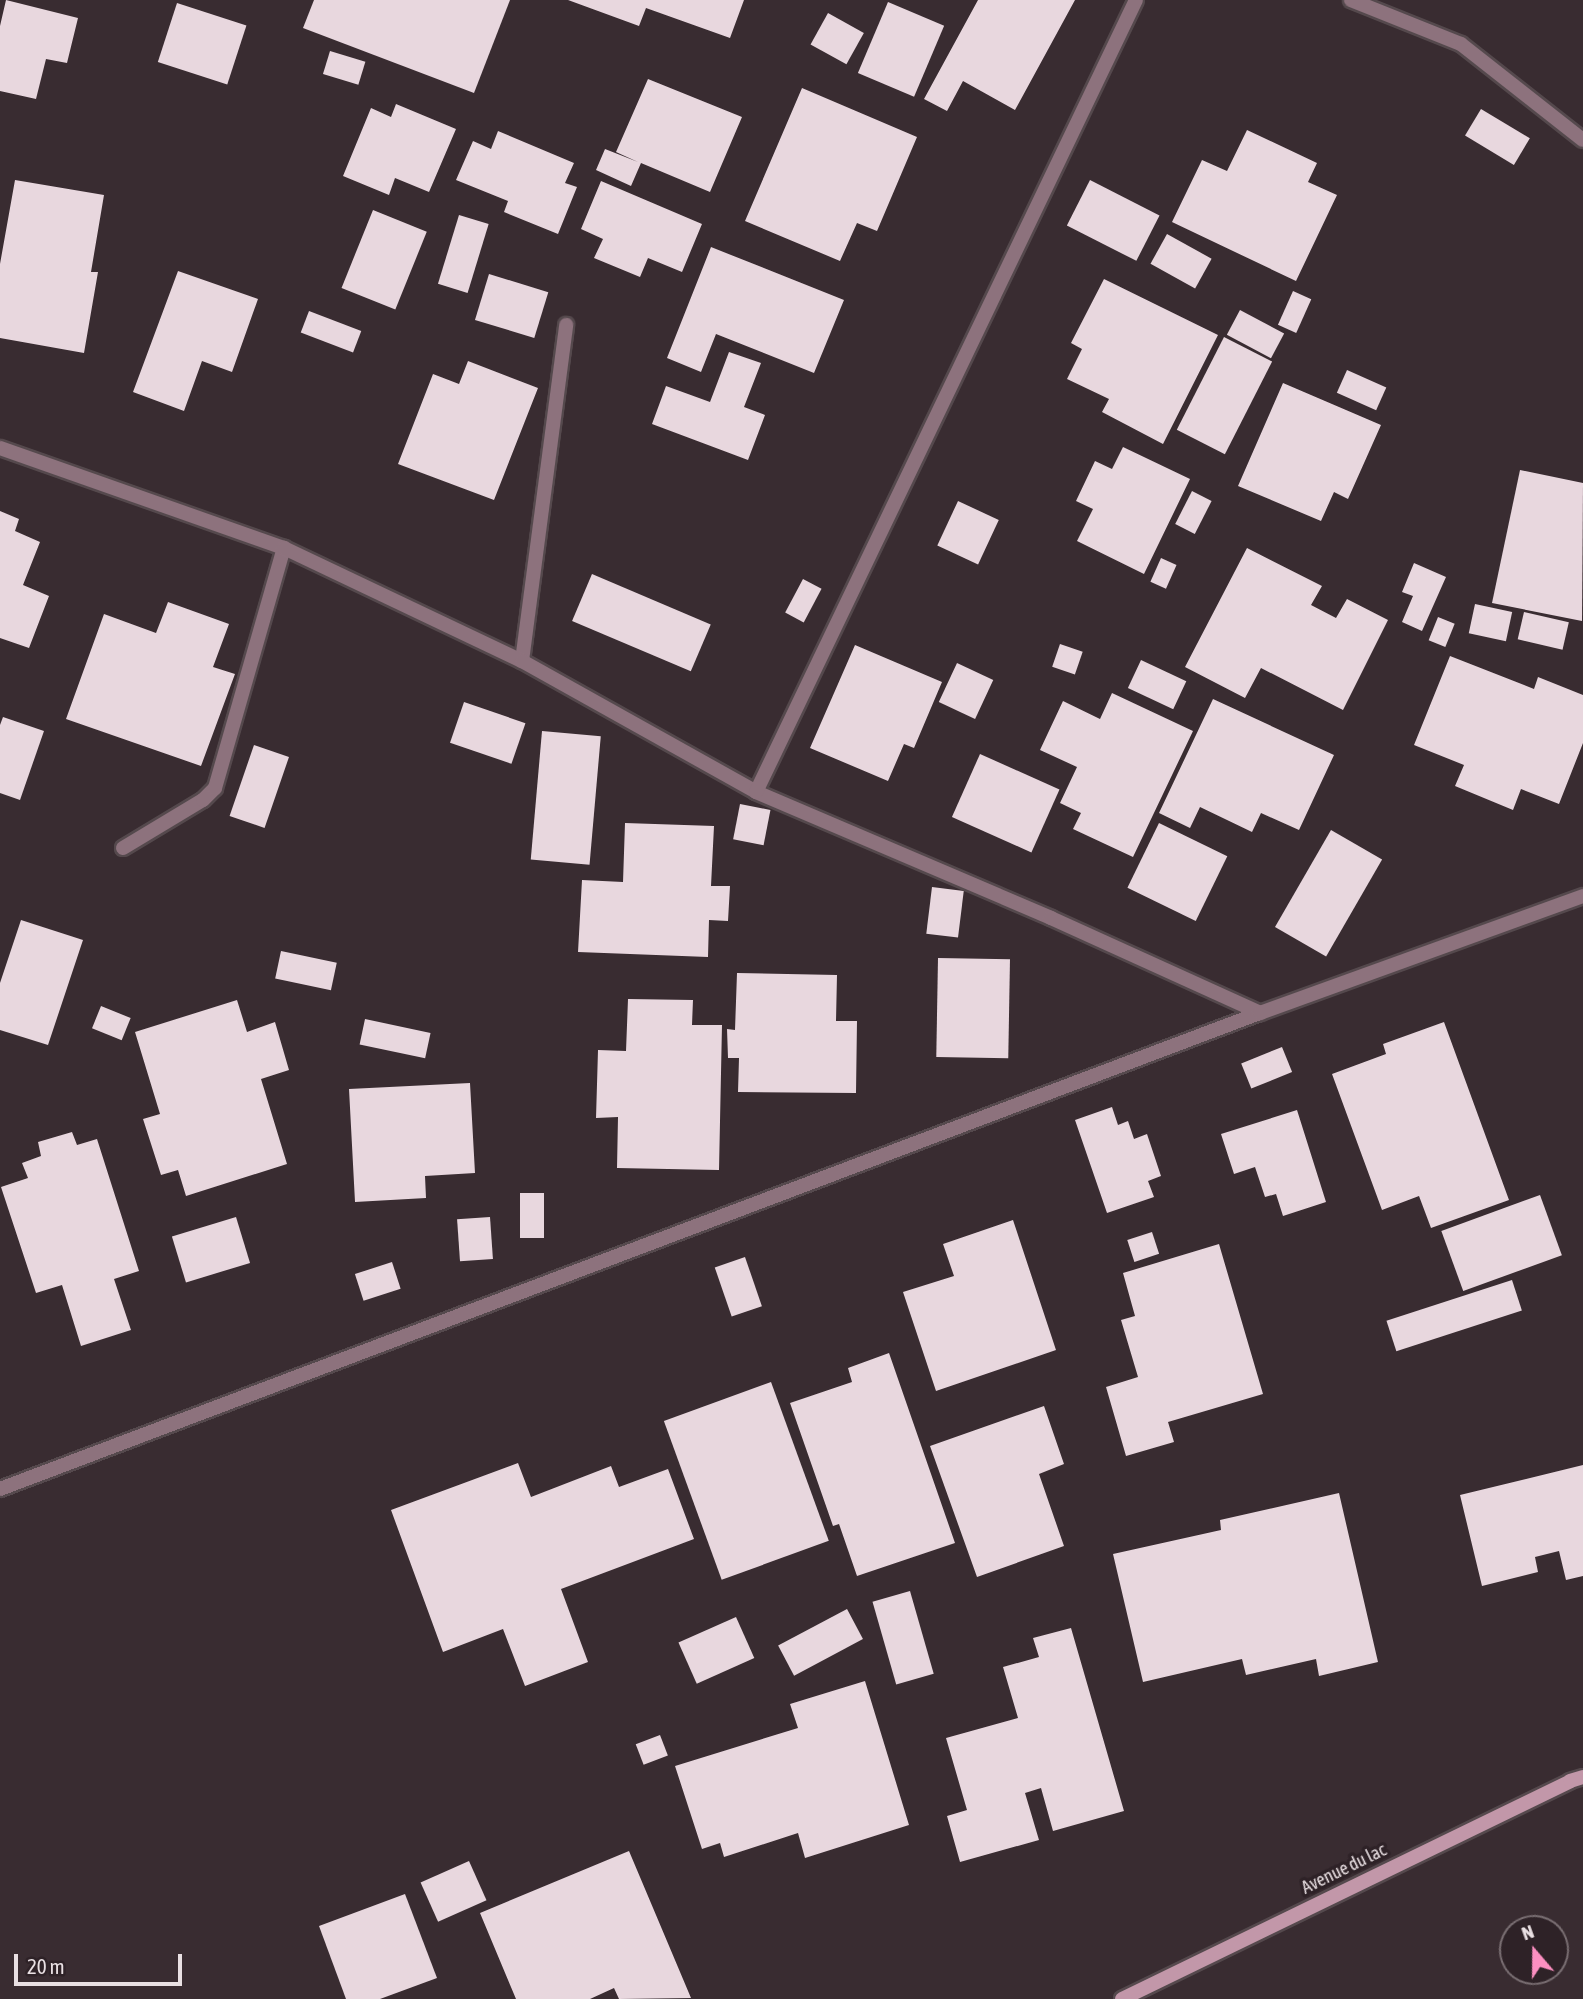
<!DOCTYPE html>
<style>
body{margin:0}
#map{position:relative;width:1583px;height:1999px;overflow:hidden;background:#392c31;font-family:"Asap Condensed",sans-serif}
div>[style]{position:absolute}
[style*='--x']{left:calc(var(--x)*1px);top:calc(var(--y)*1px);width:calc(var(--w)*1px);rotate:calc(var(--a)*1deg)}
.building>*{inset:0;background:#e8d7de;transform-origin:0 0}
.roads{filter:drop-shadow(2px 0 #55494d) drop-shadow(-2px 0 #55494d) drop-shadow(0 2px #55494d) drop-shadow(0 -2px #55494d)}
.lane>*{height:14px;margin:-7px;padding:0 7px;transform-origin:7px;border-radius:7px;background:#8d727d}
.street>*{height:14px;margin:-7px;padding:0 7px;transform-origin:7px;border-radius:7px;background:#8d727d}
.secondary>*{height:14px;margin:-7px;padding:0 7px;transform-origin:7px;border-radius:7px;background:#c297a9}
span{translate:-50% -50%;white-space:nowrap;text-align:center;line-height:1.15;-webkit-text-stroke:7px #2e2227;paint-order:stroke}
.street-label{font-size:18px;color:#e9e0e3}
.north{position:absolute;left:1499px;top:1915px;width:70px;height:70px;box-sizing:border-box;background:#2e2227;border:2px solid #796e72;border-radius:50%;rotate:340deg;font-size:19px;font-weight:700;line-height:28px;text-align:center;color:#e9e0e3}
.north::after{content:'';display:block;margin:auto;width:24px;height:32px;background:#fc8fc1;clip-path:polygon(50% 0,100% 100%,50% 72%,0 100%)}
.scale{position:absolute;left:14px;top:1954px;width:168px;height:32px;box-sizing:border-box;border:4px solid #e9e0e3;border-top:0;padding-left:9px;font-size:21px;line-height:24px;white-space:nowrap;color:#e9e0e3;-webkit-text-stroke:5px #2e2227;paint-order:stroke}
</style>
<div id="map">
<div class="building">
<div style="clip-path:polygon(6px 0,78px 18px,67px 63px,46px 59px,36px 99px,0 91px,0 26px)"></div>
<div style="clip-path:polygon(314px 0,510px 0,474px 93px,303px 28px)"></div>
<div style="clip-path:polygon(568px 0,744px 0,730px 38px,646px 8px,639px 26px)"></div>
<div style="clip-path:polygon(978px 0,1075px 0,1015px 110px,963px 81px,947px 111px,924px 99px)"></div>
<div style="left:888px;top:2px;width:61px;height:77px;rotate:23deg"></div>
<div style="left:177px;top:3px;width:73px;height:62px;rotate:18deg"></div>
<div style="left:828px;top:13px;width:41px;height:36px;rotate:29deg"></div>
<div style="left:330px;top:51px;width:37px;height:24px;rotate:17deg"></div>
<div style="clip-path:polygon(648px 79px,742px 117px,710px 192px,641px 163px,631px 186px,596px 170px,605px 149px,638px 162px,616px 152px)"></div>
<div style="clip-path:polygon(802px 88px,917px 137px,877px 231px,857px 223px,840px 261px,745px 221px)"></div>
<div style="clip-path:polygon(396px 104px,456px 129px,429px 192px,395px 178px,389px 195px,343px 176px,371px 108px,391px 117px)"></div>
<div style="left:1481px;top:109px;width:57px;height:31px;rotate:31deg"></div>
<div style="clip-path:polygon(1247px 130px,1317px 163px,1308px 182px,1337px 195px,1296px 281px,1172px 222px,1202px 160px,1227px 171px)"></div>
<div style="clip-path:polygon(498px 131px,574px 163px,565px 183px,577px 187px,558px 234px,504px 212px,508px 201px,456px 180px,473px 141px,491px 149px)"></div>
<div style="clip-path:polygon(15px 180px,104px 195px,91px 272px,98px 272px,84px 353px,0 338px,0 264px)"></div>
<div style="left:1090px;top:180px;width:78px;height:51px;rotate:27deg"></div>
<div style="clip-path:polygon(601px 181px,702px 224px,682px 272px,648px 258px,640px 277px,594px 258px,603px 239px,581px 229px)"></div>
<div style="left:373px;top:210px;width:58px;height:84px;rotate:22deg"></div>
<div style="left:459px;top:215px;width:31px;height:72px;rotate:17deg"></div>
<div style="left:1167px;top:234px;width:51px;height:34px;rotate:29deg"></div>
<div style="clip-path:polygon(711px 247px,844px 300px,814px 373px,716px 334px,701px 372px,667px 358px)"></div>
<div style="clip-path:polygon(178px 271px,258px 299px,232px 372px,202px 361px,184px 411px,133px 392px)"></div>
<div style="left:489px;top:274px;width:62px;height:48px;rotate:17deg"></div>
<div style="clip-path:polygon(1104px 279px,1218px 335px,1163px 444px,1102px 412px,1109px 399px,1067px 379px,1082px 349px,1071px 343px)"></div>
<div style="left:1293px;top:291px;width:20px;height:37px;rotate:24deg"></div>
<div style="left:1240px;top:310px;width:50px;height:28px;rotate:28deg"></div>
<div style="left:309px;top:311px;width:56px;height:23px;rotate:21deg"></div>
<div style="left:1224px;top:337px;width:54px;height:104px;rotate:27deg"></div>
<div style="clip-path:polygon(729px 352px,761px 363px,744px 407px,765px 415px,748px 460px,652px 424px,666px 386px,710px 402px)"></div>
<div style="clip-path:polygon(468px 361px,538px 388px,494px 500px,398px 464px,433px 374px,459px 384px)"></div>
<div style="left:1347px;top:370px;width:43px;height:25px;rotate:24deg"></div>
<div style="clip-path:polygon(1283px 383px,1381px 425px,1348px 499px,1334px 492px,1321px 521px,1238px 486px)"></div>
<div style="clip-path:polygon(1123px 447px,1190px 479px,1144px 574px,1077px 541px,1093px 509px,1076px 501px,1095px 461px,1112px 469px)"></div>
<div style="clip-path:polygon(1520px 470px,1583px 483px,1582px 621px,1492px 603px)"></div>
<div style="left:1192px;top:491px;width:22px;height:37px;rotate:27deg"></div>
<div style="left:958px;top:501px;width:45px;height:49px;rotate:25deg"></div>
<div style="clip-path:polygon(0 511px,19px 519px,15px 531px,40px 542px,23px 585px,49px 596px,29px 648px,0 638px)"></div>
<div style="clip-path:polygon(1247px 548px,1322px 586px,1311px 605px,1336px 618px,1347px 599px,1388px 620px,1343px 710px,1261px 668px,1245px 698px,1185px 667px)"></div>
<div style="left:1161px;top:558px;width:17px;height:26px;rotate:24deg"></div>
<div style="clip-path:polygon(1414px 563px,1446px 577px,1422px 631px,1402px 622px,1413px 596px,1402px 592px)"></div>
<div style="left:592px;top:574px;width:129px;height:51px;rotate:23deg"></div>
<div style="left:803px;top:579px;width:21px;height:38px;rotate:28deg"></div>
<div style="clip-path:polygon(168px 602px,229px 624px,213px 667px,235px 674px,201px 766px,66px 719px,104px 614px,156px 633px)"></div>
<div style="left:1475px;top:604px;width:38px;height:30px;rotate:12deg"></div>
<div style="left:1524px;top:612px;width:46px;height:28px;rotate:13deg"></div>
<div style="left:1438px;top:617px;width:18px;height:25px;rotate:22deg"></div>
<div style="left:1060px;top:644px;width:24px;height:24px;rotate:19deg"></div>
<div style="clip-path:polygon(855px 645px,942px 682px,914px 748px,904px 744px,888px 781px,810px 748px)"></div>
<div style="clip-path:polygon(1450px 656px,1534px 689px,1538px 677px,1583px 695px,1583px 743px,1559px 804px,1521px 789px,1513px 810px,1455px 786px,1464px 765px,1414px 745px)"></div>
<div style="left:1141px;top:660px;width:50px;height:31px;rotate:25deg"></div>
<div style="left:957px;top:663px;width:40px;height:43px;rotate:25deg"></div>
<div style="clip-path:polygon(1112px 693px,1193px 731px,1133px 857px,1073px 829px,1081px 813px,1060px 803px,1077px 767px,1040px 750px,1063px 701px,1100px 719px)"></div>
<div style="clip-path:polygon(1213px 699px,1334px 755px,1299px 830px,1261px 813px,1252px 832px,1200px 807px,1190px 828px,1159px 813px)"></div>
<div style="left:464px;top:702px;width:65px;height:43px;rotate:19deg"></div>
<div style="clip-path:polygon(3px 717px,44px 731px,20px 800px,0 793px,0 725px)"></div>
<div style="left:542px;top:731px;width:59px;height:129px;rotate:5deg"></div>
<div style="left:254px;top:745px;width:37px;height:75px;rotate:19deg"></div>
<div style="left:980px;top:754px;width:87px;height:69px;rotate:24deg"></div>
<div style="left:740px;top:804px;width:31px;height:36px;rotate:11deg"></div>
<div style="clip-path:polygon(625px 823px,714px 826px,711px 886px,730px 886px,728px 921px,709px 920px,708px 957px,578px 952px,582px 880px,623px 882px)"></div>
<div style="left:1159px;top:823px;width:76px;height:72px;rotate:26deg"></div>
<div style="left:1331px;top:830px;width:59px;height:112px;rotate:30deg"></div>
<div style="left:932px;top:887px;width:32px;height:47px;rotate:7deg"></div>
<div style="clip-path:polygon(21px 920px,83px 940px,48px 1045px,0 1030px,0 983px)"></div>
<div style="left:281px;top:951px;width:57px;height:28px;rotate:12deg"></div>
<div style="left:938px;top:958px;width:72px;height:99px;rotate:1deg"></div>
<div style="clip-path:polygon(737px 973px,837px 975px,836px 1021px,857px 1021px,856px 1093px,738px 1092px,739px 1058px,728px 1058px,727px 1029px,735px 1030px)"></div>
<div style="clip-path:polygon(628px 999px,693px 1000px,692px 1025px,722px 1025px,719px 1170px,617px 1168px,618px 1117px,596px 1118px,598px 1050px,626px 1051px)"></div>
<div style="clip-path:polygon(237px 1000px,247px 1032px,275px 1022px,289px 1070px,261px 1079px,287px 1164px,186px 1196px,178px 1170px,161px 1175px,143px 1119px,160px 1114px,135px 1032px)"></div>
<div style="left:101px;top:1006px;width:32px;height:24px;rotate:22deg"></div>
<div style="left:365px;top:1019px;width:67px;height:26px;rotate:12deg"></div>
<div style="clip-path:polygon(1444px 1022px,1509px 1200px,1431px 1228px,1419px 1196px,1382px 1210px,1332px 1074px,1386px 1054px,1383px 1044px)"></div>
<div style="left:1282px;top:1047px;width:27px;height:44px;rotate:68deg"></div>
<div style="clip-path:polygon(470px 1083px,475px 1173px,425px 1176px,426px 1198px,355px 1202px,349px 1089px)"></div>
<div style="clip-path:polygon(1112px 1107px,1118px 1125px,1128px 1121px,1134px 1139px,1147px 1134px,1161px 1176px,1148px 1181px,1154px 1197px,1107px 1213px,1075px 1120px)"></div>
<div style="clip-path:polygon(1297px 1110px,1326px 1202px,1283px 1216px,1276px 1194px,1265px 1197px,1255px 1167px,1234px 1174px,1221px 1134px)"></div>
<div style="clip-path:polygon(72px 1132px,77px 1145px,97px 1139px,139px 1271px,114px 1279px,131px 1330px,81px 1346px,62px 1285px,36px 1293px,1px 1187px,28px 1178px,22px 1163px,41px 1156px,38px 1142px)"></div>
<div style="left:544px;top:1193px;width:45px;height:24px;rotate:90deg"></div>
<div style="left:1540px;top:1195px;width:64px;height:105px;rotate:70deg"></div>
<div style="left:236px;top:1217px;width:48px;height:67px;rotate:73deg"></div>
<div style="left:490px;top:1217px;width:42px;height:33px;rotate:86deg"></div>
<div style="clip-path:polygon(1013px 1220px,1056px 1350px,936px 1391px,903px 1292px,954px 1276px,943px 1244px)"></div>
<div style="left:1152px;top:1232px;width:23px;height:26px;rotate:72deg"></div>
<div style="clip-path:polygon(1219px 1244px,1263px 1394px,1168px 1422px,1174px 1442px,1126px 1456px,1106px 1387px,1138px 1377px,1121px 1320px,1135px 1316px,1123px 1273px)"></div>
<div style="left:745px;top:1257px;width:52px;height:32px;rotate:71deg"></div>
<div style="left:392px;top:1262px;width:28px;height:39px;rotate:72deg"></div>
<div style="left:1512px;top:1280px;width:32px;height:132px;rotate:72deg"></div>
<div style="clip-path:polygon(889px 1353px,955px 1543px,857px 1576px,839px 1524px,833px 1526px,790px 1403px,852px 1382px,848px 1368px)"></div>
<div style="left:771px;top:1382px;width:169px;height:114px;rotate:70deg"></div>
<div style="clip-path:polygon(1044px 1406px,1064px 1464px,1039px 1474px,1064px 1546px,977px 1577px,930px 1446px)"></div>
<div style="clip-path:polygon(518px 1463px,531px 1497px,611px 1466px,619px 1487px,668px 1469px,694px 1539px,561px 1589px,588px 1662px,525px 1686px,503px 1629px,443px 1652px,391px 1510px)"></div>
<div style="clip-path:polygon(1583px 1465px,1583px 1576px,1566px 1580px,1559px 1551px,1535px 1557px,1538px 1572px,1482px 1586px,1460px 1495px)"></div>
<div style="clip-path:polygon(1339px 1493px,1378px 1662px,1319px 1676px,1316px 1659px,1246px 1675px,1242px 1659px,1143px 1682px,1113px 1554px,1221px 1530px,1220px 1520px)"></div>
<div style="left:910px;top:1591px;width:86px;height:39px;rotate:74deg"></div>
<div style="left:847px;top:1609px;width:34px;height:78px;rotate:62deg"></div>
<div style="left:736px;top:1617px;width:45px;height:63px;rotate:66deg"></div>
<div style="clip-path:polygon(1071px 1628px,1124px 1811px,1053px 1831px,1041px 1788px,1025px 1793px,1039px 1840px,960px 1862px,947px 1816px,967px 1810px,946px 1738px,1018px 1718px,1003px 1667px,1039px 1657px,1033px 1638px)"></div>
<div style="clip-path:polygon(865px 1681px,909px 1825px,805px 1858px,798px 1833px,724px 1857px,720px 1843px,702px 1849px,675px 1766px,798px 1728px,790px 1704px)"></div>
<div style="left:660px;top:1735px;width:22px;height:26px;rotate:69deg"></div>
<div style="clip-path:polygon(629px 1851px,691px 1998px,619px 1999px,614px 1988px,590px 1999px,516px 1999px,480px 1913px)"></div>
<div style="left:469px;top:1861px;width:43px;height:53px;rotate:66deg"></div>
<div style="clip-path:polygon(405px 1894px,437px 1978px,380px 1999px,346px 1999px,319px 1926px)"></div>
</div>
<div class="roads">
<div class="lane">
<div style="--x:522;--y:661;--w:339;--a:-82.5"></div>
<div style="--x:123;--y:848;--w:93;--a:-31"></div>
<div style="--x:203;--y:800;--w:17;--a:-45"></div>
<div style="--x:215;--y:788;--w:250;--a:-74"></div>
</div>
<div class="street">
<div style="--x:1351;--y:0;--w:118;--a:21.8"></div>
<div style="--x:1461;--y:44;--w:155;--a:38.2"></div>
<div style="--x:0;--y:448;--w:301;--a:19.4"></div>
<div style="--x:284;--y:548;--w:263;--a:25.4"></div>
<div style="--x:522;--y:661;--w:268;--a:29.2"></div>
<div style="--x:756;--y:792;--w:321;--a:23.1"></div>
<div style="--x:1051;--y:918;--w:230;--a:24.4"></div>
<div style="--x:756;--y:792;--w:878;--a:-64.37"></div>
<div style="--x:0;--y:1489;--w:1347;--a:-20.7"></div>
<div style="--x:1260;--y:1013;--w:344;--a:-19.9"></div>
</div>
<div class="secondary">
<div style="--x:1122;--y:1999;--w:498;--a:-25.9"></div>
<div style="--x:1570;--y:1781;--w:14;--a:-17"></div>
</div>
</div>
<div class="street-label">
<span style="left:1344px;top:1869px;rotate:-26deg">Avenue du lac</span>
</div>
<div class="north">N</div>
<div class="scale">20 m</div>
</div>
